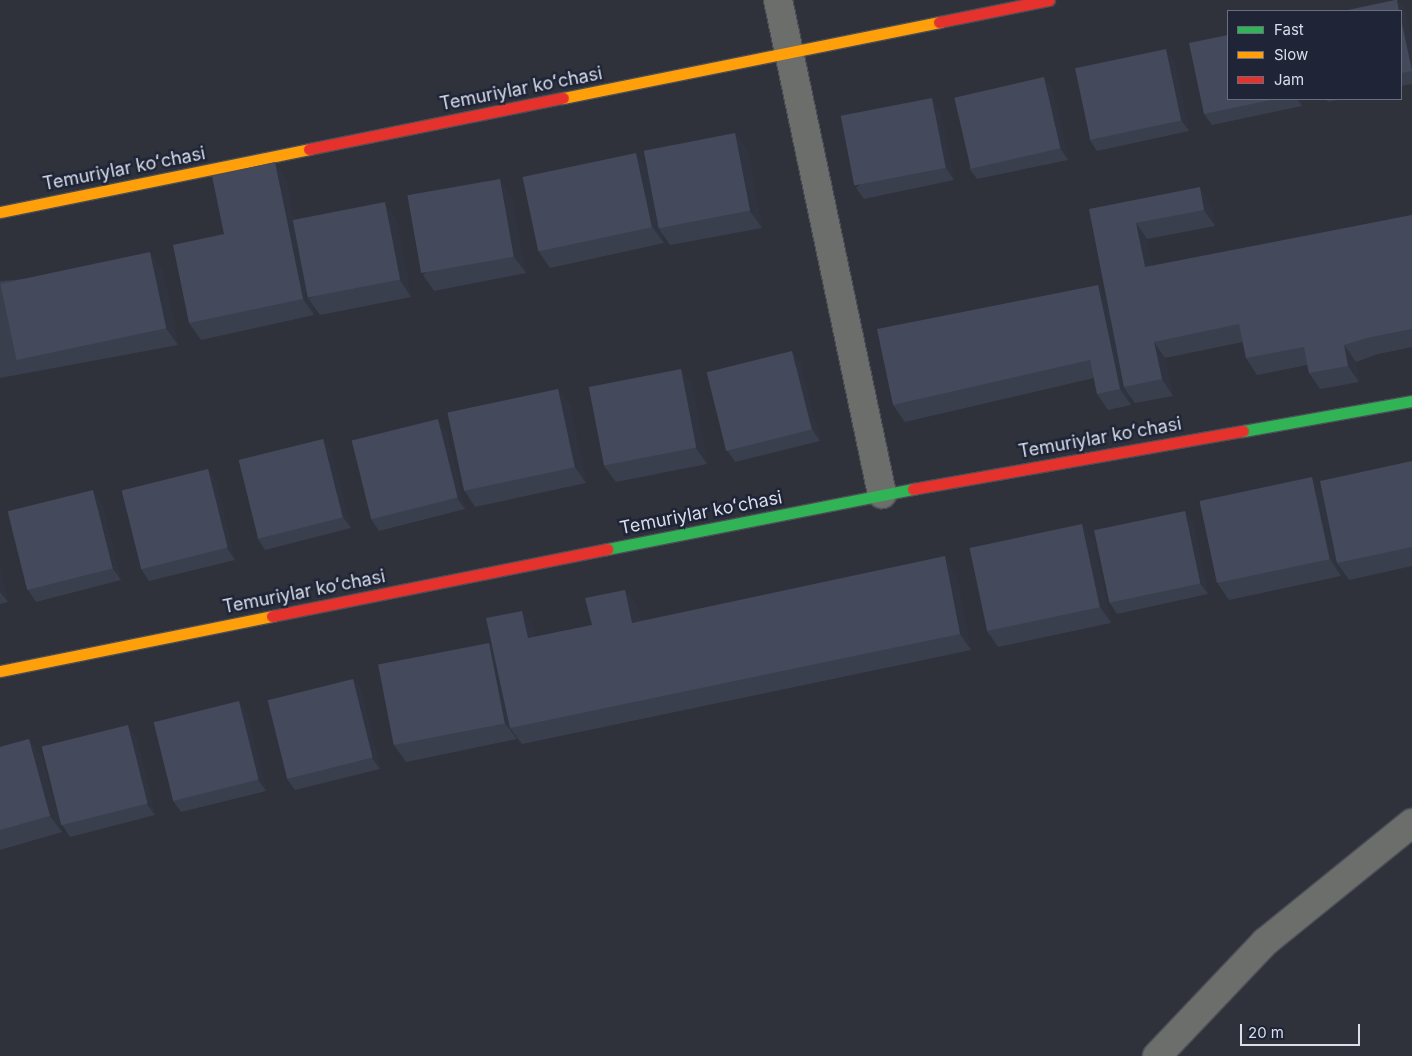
<!DOCTYPE html>
<meta charset="utf-8">
<style>
body{margin:0}
#map{position:relative;width:1412px;height:1056px;overflow:hidden;background:#2f323b;font-family:Inter,sans-serif}
div>[style]{position:absolute}
[style*='--x']{left:calc(var(--x)*1px);top:calc(var(--y)*1px);width:calc(var(--w)*1px);rotate:calc(var(--a)*1deg)}
.roads{filter:drop-shadow(1px 0 #4b4e56) drop-shadow(-1px 0 #4b4e56) drop-shadow(0 1px #4b4e56) drop-shadow(0 -1px #4b4e56)}
.street>*{height:28px;margin:-14px;padding:0 14px;transform-origin:14px;border-radius:14px;background:#6c6e6c}
.fast>*{height:11px;margin:-5.5px;padding:0 5.5px;transform-origin:5.5px;border-radius:5.5px;background:#30b455}
.slow>*{height:11px;margin:-5.5px;padding:0 5.5px;transform-origin:5.5px;border-radius:5.5px;background:#ff9f0a}
.jam>*{height:11px;margin:-5.5px;padding:0 5.5px;transform-origin:5.5px;border-radius:5.5px;background:#e5322d}
.wall>*{inset:0;background:#3a3f4e}
.shaded-wall>*{inset:0;background:#303340}
.building>*{inset:0;background:#44495b;transform-origin:0 0}
span{translate:-50% -50%;white-space:nowrap;text-align:center;line-height:1.15;-webkit-text-stroke:5px #1f2537;paint-order:stroke}
.street-label{font-size:18px;color:#d9deea}
.legend{position:absolute;left:1227px;top:10px;width:175px;height:90px;box-sizing:border-box;background:#1f2537;border:1px solid #696f7f;margin:0;padding:6px 9px;list-style:none;font-size:15px;color:#d9deea}
.legend li{display:flex;align-items:center;gap:10px;height:25px}
.legend b{width:25px;border:1px solid #696f7f}
.scale{position:absolute;left:1240px;top:1024px;width:120px;height:22px;box-sizing:border-box;border:2px solid #d9deea;border-top:0;padding-left:6px;font-size:15px;line-height:18px;white-space:nowrap;color:#d9deea;-webkit-text-stroke:4px #1f2537;paint-order:stroke}
</style>
<div id="map">
<div class="roads">
<div class="street">
<div style="--x:778;--y:0;--w:505;--a:78.11"></div>
<div style="--x:1157;--y:1056;--w:157;--a:-46.5"></div>
<div style="--x:1265;--y:942;--w:189;--a:-39"></div>
</div>
<div class="fast">
<div style="--x:1243;--y:431;--w:172;--a:-10.1"></div>
<div style="--x:607;--y:549;--w:312;--a:-11.1"></div>
</div>
<div class="slow">
<div style="--x:563;--y:98;--w:384;--a:-11.4"></div>
<div style="--x:0;--y:212;--w:315;--a:-11.5"></div>
<div style="--x:0;--y:671;--w:278;--a:-11.4"></div>
</div>
<div class="jam">
<div style="--x:939;--y:22;--w:112;--a:-11.3"></div>
<div style="--x:309;--y:149;--w:259;--a:-11.4"></div>
<div style="--x:913;--y:489;--w:335;--a:-10"></div>
<div style="--x:272;--y:616;--w:342;--a:-11.3"></div>
</div>
</div>
<div class="wall">
<div style="clip-path:polygon(1397px 0,1405px 11px,1412px 46px,1412px 84px,1401px 86px,1401px 11px)"></div>
<div style="clip-path:polygon(1174px 60px,1189px 131px,1097px 151px,1089px 139px)"></div>
<div style="clip-path:polygon(1052px 88px,1068px 160px,977px 179px,969px 168px)"></div>
<div style="clip-path:polygon(1228px 99px,1301px 99px,1302px 106px,1212px 125px,1204px 114px)"></div>
<div style="clip-path:polygon(1326px 99px,1342px 99px,1328px 102px)"></div>
<div style="clip-path:polygon(940px 109px,954px 180px,864px 199px,856px 188px)"></div>
<div style="clip-path:polygon(735px 133px,747px 149px,762px 228px,670px 245px,661px 232px,664px 243px,550px 268px,539px 252px,648px 169px)"></div>
<div style="clip-path:polygon(286px 179px,294px 220px,396px 218px,411px 297px,320px 315px,312px 304px,314px 315px,201px 340px,189px 323px,224px 234px)"></div>
<div style="clip-path:polygon(511px 196px,526px 273px,434px 291px,423px 275px)"></div>
<div style="clip-path:polygon(1211px 203px,1215px 226px,1147px 239px,1152px 266px,1412px 215px,1412px 347px,1378px 354px,1356px 362px,1359px 382px,1320px 389px,1309px 373px,1307px 365px,1257px 375px,1246px 358px,1243px 342px,1165px 358px,1173px 396px,1135px 403px,1129px 395px,1131px 405px,1108px 410px,1097px 394px,1094px 378px,905px 422px,893px 405px,1098px 285px,1106px 296px,1089px 209px)"></div>
<div style="clip-path:polygon(162px 268px,178px 345px,0 378px,0 281px)"></div>
<div style="clip-path:polygon(800px 362px,820px 441px,735px 462px,727px 450px)"></div>
<div style="clip-path:polygon(681px 369px,692px 386px,707px 464px,616px 482px,604px 466px)"></div>
<div style="clip-path:polygon(558px 389px,570px 406px,586px 483px,475px 507px,464px 490px)"></div>
<div style="clip-path:polygon(446px 431px,465px 509px,379px 531px,371px 519px)"></div>
<div style="clip-path:polygon(323px 439px,331px 450px,351px 528px,265px 550px,257px 538px)"></div>
<div style="clip-path:polygon(1412px 461px,1412px 566px,1349px 580px,1340px 567px,1341px 576px,1229px 600px,1218px 584px,1321px 490px)"></div>
<div style="clip-path:polygon(208px 469px,216px 481px,235px 560px,149px 581px,141px 569px)"></div>
<div style="clip-path:polygon(101px 502px,121px 580px,36px 602px,28px 590px)"></div>
<div style="clip-path:polygon(1185px 511px,1193px 523px,1208px 594px,1117px 614px,1109px 602px)"></div>
<div style="clip-path:polygon(1093px 540px,1111px 623px,998px 647px,987px 631px)"></div>
<div style="clip-path:polygon(0 568px,8px 602px,0 604px)"></div>
<div style="clip-path:polygon(956px 573px,971px 650px,522px 744px,516px 736px,517px 739px,406px 762px,394px 745px,489px 643px,493px 648px,534px 627px,535px 637px,592px 625px,625px 590px,637px 606px,640px 621px)"></div>
<div style="clip-path:polygon(353px 679px,361px 691px,380px 769px,295px 790px,287px 779px)"></div>
<div style="clip-path:polygon(247px 713px,266px 791px,181px 812px,173px 801px)"></div>
<div style="clip-path:polygon(136px 737px,155px 815px,70px 837px,62px 825px)"></div>
<div style="clip-path:polygon(29px 739px,41px 756px,62px 832px,0 850px,0 747px)"></div>
</div>
<div class="shaded-wall">
<div style="clip-path:polygon(1397px 0,1405px 11px,1412px 46px,1412px 71px,1401px 19px,1401px 11px,1399px 11px)"></div>
<div style="clip-path:polygon(1166px 49px,1174px 60px,1189px 131px,1181px 120px)"></div>
<div style="clip-path:polygon(1044px 77px,1052px 88px,1068px 160px,1060px 148px)"></div>
<div style="clip-path:polygon(932px 98px,940px 109px,954px 180px,946px 168px)"></div>
<div style="clip-path:polygon(1297px 99px,1301px 99px,1302px 106px)"></div>
<div style="clip-path:polygon(735px 133px,747px 149px,762px 228px,750px 211px)"></div>
<div style="clip-path:polygon(636px 153px,648px 169px,659px 228px,661px 232px,664px 243px,652px 227px)"></div>
<div style="clip-path:polygon(275px 162px,286px 179px,311px 298px,308px 298px,312px 304px,314px 315px,303px 299px)"></div>
<div style="clip-path:polygon(500px 179px,511px 196px,526px 273px,514px 257px)"></div>
<div style="clip-path:polygon(1200px 187px,1211px 203px,1215px 226px,1204px 210px)"></div>
<div style="clip-path:polygon(385px 202px,396px 218px,411px 297px,400px 280px)"></div>
<div style="clip-path:polygon(1136px 223px,1147px 239px,1156px 284px,1145px 267px)"></div>
<div style="clip-path:polygon(150px 252px,162px 268px,178px 345px,166px 328px)"></div>
<div style="clip-path:polygon(1098px 285px,1110px 301px,1124px 387px,1129px 395px,1131px 405px,1120px 389px)"></div>
<div style="clip-path:polygon(1154px 342px,1165px 358px,1173px 396px,1162px 379px)"></div>
<div style="clip-path:polygon(1344px 345px,1356px 362px,1359px 382px,1348px 366px)"></div>
<div style="clip-path:polygon(792px 351px,800px 362px,820px 441px,812px 429px)"></div>
<div style="clip-path:polygon(681px 369px,692px 386px,707px 464px,696px 448px)"></div>
<div style="clip-path:polygon(558px 389px,570px 406px,586px 483px,575px 467px)"></div>
<div style="clip-path:polygon(438px 419px,446px 431px,465px 509px,457px 498px)"></div>
<div style="clip-path:polygon(323px 439px,331px 450px,351px 528px,343px 517px)"></div>
<div style="clip-path:polygon(208px 469px,216px 481px,235px 560px,227px 548px)"></div>
<div style="clip-path:polygon(1312px 477px,1324px 493px,1337px 563px,1340px 567px,1341px 576px,1330px 559px)"></div>
<div style="clip-path:polygon(93px 490px,101px 502px,121px 580px,113px 569px)"></div>
<div style="clip-path:polygon(1185px 511px,1193px 523px,1208px 594px,1200px 583px)"></div>
<div style="clip-path:polygon(1082px 524px,1093px 540px,1111px 623px,1100px 607px)"></div>
<div style="clip-path:polygon(945px 556px,956px 573px,971px 650px,960px 634px)"></div>
<div style="clip-path:polygon(0 568px,8px 602px,0 592px)"></div>
<div style="clip-path:polygon(625px 590px,637px 606px,643px 639px,632px 623px)"></div>
<div style="clip-path:polygon(522px 611px,534px 627px,539px 654px,528px 638px)"></div>
<div style="clip-path:polygon(489px 643px,501px 659px,510px 728px,516px 736px,517px 739px,505px 723px)"></div>
<div style="clip-path:polygon(353px 679px,361px 691px,380px 769px,372px 758px)"></div>
<div style="clip-path:polygon(239px 701px,247px 713px,266px 791px,258px 780px)"></div>
<div style="clip-path:polygon(128px 725px,136px 737px,155px 815px,147px 804px)"></div>
<div style="clip-path:polygon(29px 739px,41px 756px,62px 832px,50px 816px)"></div>
</div>
<div class="building">
<div style="clip-path:polygon(1395px 0,1397px 0,1399px 11px,1343px 11px)"></div>
<div style="clip-path:polygon(1401px 19px,1412px 71px,1401px 73px)"></div>
<div style="clip-path:polygon(1228px 35px,1228px 99px,1275px 99px,1204px 114px,1189px 43px)"></div>
<div style="left:1166px;top:49px;width:73px;height:93px;rotate:78deg"></div>
<div style="left:1044px;top:77px;width:73px;height:92px;rotate:77deg"></div>
<div style="left:932px;top:98px;width:71px;height:93px;rotate:79deg"></div>
<div style="left:735px;top:133px;width:79px;height:93px;rotate:79deg"></div>
<div style="left:636px;top:153px;width:76px;height:116px;rotate:78deg"></div>
<div style="clip-path:polygon(275px 162px,303px 299px,189px 323px,173px 245px,224px 234px,212px 176px)"></div>
<div style="left:500px;top:179px;width:79px;height:94px;rotate:80deg"></div>
<div style="clip-path:polygon(1200px 187px,1204px 210px,1136px 223px,1145px 267px,1412px 215px,1412px 329px,1367px 338px,1344px 345px,1348px 366px,1309px 373px,1304px 347px,1246px 358px,1239px 324px,1154px 342px,1162px 379px,1124px 387px,1089px 209px)"></div>
<div style="left:385px;top:202px;width:79px;height:94px;rotate:79deg"></div>
<div style="left:150px;top:252px;width:78px;height:153px;rotate:78deg"></div>
<div style="clip-path:polygon(1098px 285px,1120px 389px,1097px 394px,1090px 360px,893px 405px,877px 329px)"></div>
<div style="left:792px;top:351px;width:81px;height:88px;rotate:76deg"></div>
<div style="left:681px;top:369px;width:80px;height:94px;rotate:79deg"></div>
<div style="left:558px;top:389px;width:80px;height:113px;rotate:78deg"></div>
<div style="left:438px;top:419px;width:81px;height:89px;rotate:76deg"></div>
<div style="left:323px;top:439px;width:81px;height:87px;rotate:76deg"></div>
<div style="clip-path:polygon(1412px 461px,1412px 547px,1337px 563px,1320px 481px)"></div>
<div style="left:208px;top:469px;width:81px;height:89px;rotate:76deg"></div>
<div style="left:1312px;top:477px;width:84px;height:115px;rotate:78deg"></div>
<div style="left:93px;top:490px;width:81px;height:88px;rotate:76deg"></div>
<div style="left:1185px;top:511px;width:74px;height:93px;rotate:78deg"></div>
<div style="left:1082px;top:524px;width:85px;height:115px;rotate:78deg"></div>
<div style="clip-path:polygon(945px 556px,960px 634px,510px 728px,486px 618px,522px 611px,528px 638px,592px 625px,585px 598px,625px 590px,632px 623px)"></div>
<div style="left:489px;top:643px;width:82px;height:113px;rotate:79deg"></div>
<div style="left:353px;top:679px;width:81px;height:88px;rotate:76deg"></div>
<div style="left:239px;top:701px;width:81px;height:88px;rotate:76deg"></div>
<div style="left:128px;top:725px;width:81px;height:89px;rotate:76deg"></div>
<div style="clip-path:polygon(29px 739px,50px 816px,0 830px,0 747px)"></div>
</div>
<div class="street-label">
<span style="left:521px;top:89px;rotate:-11deg">Temuriylar koʻchasi</span>
<span style="left:124px;top:169px;rotate:-11deg">Temuriylar koʻchasi</span>
<span style="left:1100px;top:438px;rotate:-10deg">Temuriylar koʻchasi</span>
<span style="left:701px;top:513px;rotate:-11deg">Temuriylar koʻchasi</span>
<span style="left:304px;top:592px;rotate:-11deg">Temuriylar koʻchasi</span>
</div>
<ul class="legend">
<li><b style="height:6px;background:#30b455"></b>Fast</li>
<li><b style="height:6px;background:#ff9f0a"></b>Slow</li>
<li><b style="height:6px;background:#e5322d"></b>Jam</li>
</ul>
<div class="scale">20 m</div>
</div>
